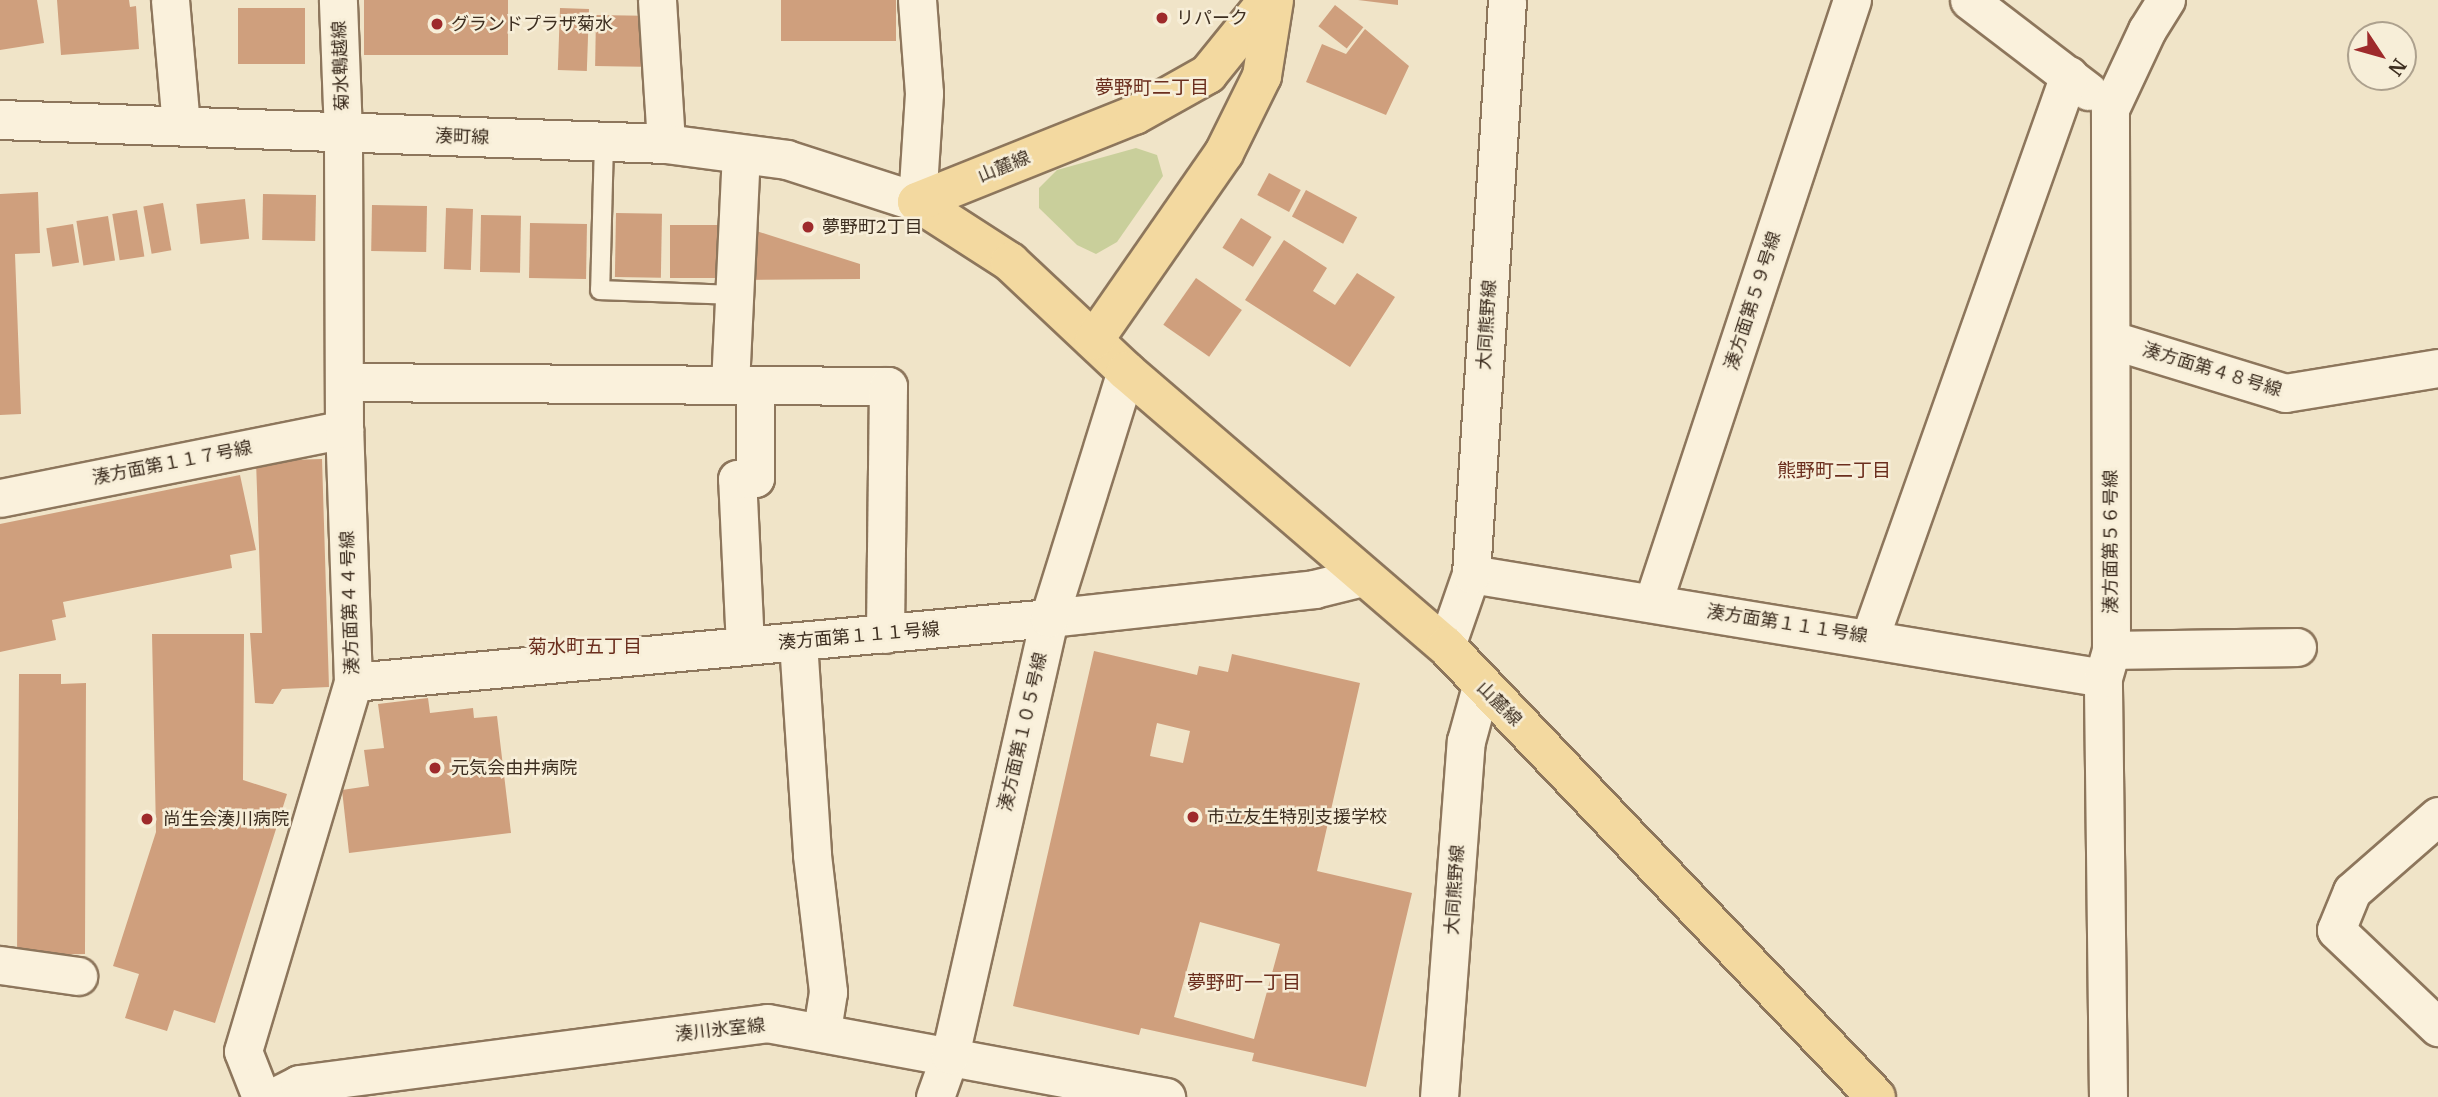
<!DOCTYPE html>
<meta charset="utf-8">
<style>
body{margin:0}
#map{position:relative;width:2438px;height:1097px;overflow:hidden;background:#f0e4c8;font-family:Merriweather,"Noto Sans JP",serif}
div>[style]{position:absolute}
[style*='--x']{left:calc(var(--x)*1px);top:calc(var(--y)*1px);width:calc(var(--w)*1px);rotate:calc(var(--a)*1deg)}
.green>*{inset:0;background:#c9cf9b}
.building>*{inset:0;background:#cf9f7d;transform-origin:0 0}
.roads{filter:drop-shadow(2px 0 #8d765c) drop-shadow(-2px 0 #8d765c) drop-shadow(0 2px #8d765c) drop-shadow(0 -2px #8d765c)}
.service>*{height:18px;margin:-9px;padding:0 9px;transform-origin:9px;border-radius:9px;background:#faf1dc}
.minor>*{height:37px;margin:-18.5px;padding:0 18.5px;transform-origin:18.5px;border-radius:18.5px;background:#faf1dc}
.tertiary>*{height:38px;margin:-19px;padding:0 19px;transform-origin:19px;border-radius:19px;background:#faf1dc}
.primary>*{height:38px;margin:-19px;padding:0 19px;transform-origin:19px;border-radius:19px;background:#f3d9a0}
.dots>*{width:19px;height:19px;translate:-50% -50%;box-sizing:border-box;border:4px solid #f7eed8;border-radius:50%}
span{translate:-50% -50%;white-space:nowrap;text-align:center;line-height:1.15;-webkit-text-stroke:5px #f7eed8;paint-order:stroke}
.poi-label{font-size:18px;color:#3d2e20}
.left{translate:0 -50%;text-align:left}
.street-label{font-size:18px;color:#3d2e20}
.neighbourhood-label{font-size:19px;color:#6b2e1e}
.north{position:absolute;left:2347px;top:21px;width:70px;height:70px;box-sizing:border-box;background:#f7eed8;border:2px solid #ada18e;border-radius:50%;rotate:126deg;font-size:19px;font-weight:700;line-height:28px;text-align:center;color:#3d2e20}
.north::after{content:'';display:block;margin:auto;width:24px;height:32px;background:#9e2a2b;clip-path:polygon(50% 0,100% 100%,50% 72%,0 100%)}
</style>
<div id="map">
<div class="green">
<div style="clip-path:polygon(1136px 148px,1157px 155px,1163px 176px,1117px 242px,1096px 254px,1077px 245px,1039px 208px,1039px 188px,1057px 170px)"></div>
</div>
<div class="building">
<div style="clip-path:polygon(0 0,37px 0,44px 43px,0 50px)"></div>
<div style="clip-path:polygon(57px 0,129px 0,130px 7px,136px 6px,139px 49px,61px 55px)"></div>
<div style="left:364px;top:0;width:144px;height:55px"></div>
<div style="left:781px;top:0;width:115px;height:41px"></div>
<div style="clip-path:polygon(1358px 0,1398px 0,1398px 5px)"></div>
<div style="left:1335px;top:5px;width:36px;height:27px;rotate:38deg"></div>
<div style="left:238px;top:8px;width:67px;height:56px"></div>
<div style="left:560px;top:8px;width:29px;height:62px;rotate:2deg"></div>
<div style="left:596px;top:15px;width:46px;height:51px;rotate:1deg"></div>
<div style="clip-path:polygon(1365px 29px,1409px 66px,1386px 115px,1306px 82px,1322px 44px,1346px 54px)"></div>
<div style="left:1269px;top:173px;width:36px;height:25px;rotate:28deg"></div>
<div style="left:1306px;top:190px;width:58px;height:30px;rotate:28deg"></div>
<div style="clip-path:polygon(38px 192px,40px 253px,15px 254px,21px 414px,0 415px,0 194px)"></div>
<div style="left:263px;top:194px;width:53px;height:46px;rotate:1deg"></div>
<div style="left:245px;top:199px;width:40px;height:49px;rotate:84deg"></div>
<div style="left:163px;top:203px;width:48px;height:20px;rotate:80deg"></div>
<div style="left:372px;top:205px;width:55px;height:46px;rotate:1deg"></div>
<div style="left:446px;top:208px;width:27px;height:61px;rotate:2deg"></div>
<div style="left:137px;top:210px;width:47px;height:25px;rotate:81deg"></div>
<div style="left:616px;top:213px;width:46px;height:64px;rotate:1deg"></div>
<div style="left:481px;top:215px;width:40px;height:57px;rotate:1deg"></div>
<div style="left:108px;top:216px;width:45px;height:32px;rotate:81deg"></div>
<div style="left:1241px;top:218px;width:36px;height:35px;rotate:32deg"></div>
<div style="left:530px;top:223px;width:57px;height:55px;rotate:1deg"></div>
<div style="left:73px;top:224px;width:39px;height:27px;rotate:81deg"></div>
<div style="left:670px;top:225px;width:50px;height:53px"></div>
<div style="clip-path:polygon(744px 227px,860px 264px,860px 279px,743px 280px)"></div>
<div style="clip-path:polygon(1284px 240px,1327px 268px,1313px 291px,1335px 305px,1357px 273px,1395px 297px,1350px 367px,1245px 300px)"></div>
<div style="left:1196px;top:278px;width:56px;height:57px;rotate:35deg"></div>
<div style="clip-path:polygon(322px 459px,329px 687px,282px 689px,273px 704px,255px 703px,250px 633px,262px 633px,256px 461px)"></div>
<div style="clip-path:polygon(240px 475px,256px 550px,230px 555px,232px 568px,63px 602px,66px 617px,52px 620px,56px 640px,0 652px,0 524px)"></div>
<div style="clip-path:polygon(152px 634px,244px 634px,243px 780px,287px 794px,215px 1023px,174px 1010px,167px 1031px,125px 1018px,139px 974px,113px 966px,156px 832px)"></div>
<div style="clip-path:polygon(evenodd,1094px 651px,1197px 675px,1199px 666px,1228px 672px,1232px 654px,1360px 683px,1317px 871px,1412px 893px,1366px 1087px,1252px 1061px,1254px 1053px,1141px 1028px,1139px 1035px,1013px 1006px,1094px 651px,1157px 723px,1190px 731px,1183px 763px,1150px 756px,1157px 723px,1094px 651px,1200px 922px,1280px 944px,1254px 1039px,1174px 1017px,1200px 922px)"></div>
<div style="clip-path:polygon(19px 674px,61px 674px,61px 684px,86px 683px,85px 954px,17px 955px)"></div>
<div style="clip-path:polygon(428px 698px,430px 713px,473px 708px,474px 718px,497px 716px,511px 833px,349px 853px,342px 790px,369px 786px,364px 750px,384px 748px,378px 704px)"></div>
</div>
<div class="roads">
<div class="service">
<div style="--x:604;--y:142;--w:148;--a:91.5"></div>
<div style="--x:600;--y:290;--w:134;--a:2.1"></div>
</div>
<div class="minor">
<div style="--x:170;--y:0;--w:125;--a:85"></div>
<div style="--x:657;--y:0;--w:144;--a:86.4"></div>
<div style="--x:1969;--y:0;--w:150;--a:37.4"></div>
<div style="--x:917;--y:202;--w:109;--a:-86.3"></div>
<div style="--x:924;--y:93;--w:93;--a:-94.3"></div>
<div style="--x:2112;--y:340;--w:181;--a:17"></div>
<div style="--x:2285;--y:393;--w:155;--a:-9.3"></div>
<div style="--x:344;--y:382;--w:544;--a:0.42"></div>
<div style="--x:888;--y:386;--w:248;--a:90.7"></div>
<div style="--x:730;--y:385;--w:231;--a:-87.3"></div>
<div style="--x:0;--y:498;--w:351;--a:-11.3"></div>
<div style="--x:1471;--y:574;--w:640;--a:9.34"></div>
<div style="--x:1653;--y:602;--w:634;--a:-71.71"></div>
<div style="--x:1870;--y:637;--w:596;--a:-70.5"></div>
<div style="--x:798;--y:642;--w:213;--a:86.2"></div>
<div style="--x:812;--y:855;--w:138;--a:83.3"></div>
<div style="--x:828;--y:992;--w:39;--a:99"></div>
<div style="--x:745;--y:646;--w:167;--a:-92.7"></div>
<div style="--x:737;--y:479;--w:18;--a:-3"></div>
<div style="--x:755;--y:478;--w:93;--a:-90"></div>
<div style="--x:1446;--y:646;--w:76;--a:-70.9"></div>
<div style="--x:1471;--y:574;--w:575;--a:-86.41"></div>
<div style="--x:2111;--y:650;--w:186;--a:-0.9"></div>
<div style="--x:353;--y:682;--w:699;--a:-5.25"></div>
<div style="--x:1049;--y:618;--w:267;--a:-6.2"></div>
<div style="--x:1314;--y:589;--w:50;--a:-13.8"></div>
<div style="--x:2438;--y:816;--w:114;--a:138.9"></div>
<div style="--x:2352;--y:891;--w:42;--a:112.3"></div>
<div style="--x:2336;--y:930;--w:141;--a:43.6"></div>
<div style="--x:0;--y:965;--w:79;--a:8"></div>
<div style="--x:261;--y:1097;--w:49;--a:-111.4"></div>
<div style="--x:243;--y:1051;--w:385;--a:-73.4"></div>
<div style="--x:353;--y:682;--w:253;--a:-92"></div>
<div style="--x:344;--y:429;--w:296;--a:-90.2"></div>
<div style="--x:343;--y:133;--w:133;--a:-92.2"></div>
<div style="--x:274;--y:1097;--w:28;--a:-27"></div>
<div style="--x:299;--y:1084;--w:472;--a:-7.4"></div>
<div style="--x:767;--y:1023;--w:406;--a:10.5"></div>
<div style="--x:935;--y:1097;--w:45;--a:-70.3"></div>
<div style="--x:950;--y:1055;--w:448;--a:-77.2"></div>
<div style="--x:1049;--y:618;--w:259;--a:-72.7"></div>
<div style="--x:1439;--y:1097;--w:357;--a:-85.7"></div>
<div style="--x:1466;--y:741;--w:57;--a:-74.7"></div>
<div style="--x:2108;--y:1097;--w:419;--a:-90.7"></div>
<div style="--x:2103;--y:678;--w:29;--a:-74"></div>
<div style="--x:2111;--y:650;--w:541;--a:-90.11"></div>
<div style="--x:2110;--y:109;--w:87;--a:-64.9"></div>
<div style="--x:2147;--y:30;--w:36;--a:-58"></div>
</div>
<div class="tertiary">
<div style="--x:0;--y:120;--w:666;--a:2.06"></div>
<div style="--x:666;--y:144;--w:122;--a:7.5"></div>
<div style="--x:787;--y:160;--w:137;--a:17.9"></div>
</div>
<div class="primary">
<div style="--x:917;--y:202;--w:111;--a:32.8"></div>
<div style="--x:1010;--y:262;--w:159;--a:43.2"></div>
<div style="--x:1126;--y:371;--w:422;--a:40.7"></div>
<div style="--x:1446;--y:646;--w:623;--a:46.37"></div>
<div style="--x:917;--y:202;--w:235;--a:-21.8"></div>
<div style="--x:1135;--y:115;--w:84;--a:-29.3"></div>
<div style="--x:1208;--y:74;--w:95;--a:-51"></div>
<div style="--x:1094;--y:340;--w:228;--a:-55.2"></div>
<div style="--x:1224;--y:153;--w:86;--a:-63.7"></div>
<div style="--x:1262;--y:76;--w:77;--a:-81"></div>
</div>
</div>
<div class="dots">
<div style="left:1162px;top:18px;background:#9e2a2b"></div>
<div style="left:437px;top:24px;background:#9e2a2b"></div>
<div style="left:808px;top:227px;background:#9e2a2b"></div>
<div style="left:435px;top:768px;background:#9e2a2b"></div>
<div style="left:1193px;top:817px;background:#9e2a2b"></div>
<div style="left:147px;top:819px;background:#9e2a2b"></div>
</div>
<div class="poi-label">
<span class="left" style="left:1176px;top:18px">リパーク</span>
<span class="left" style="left:451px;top:24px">グランドプラザ菊水</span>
<span class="left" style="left:822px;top:227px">夢野町2丁目</span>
<span class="left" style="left:451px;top:768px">元気会由井病院</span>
<span class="left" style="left:1207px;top:817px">市立友生特別支援学校</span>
<span class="left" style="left:163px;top:819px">尚生会湊川病院</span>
</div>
<div class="street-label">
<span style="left:341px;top:66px;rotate:-92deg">菊水鵯越線</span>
<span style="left:462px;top:137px;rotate:2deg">湊町線</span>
<span style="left:1004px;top:167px;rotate:-22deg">山麓線</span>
<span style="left:1753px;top:301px;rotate:-72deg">湊方面第５９号線</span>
<span style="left:1487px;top:325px;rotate:-86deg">大同熊野線</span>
<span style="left:2212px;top:370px;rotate:17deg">湊方面第４８号線</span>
<span style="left:172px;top:463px;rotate:-11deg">湊方面第１１７号線</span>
<span style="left:2111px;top:542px;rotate:-90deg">湊方面第５６号線</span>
<span style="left:350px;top:603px;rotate:-92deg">湊方面第４４号線</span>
<span style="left:1787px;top:624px;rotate:9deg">湊方面第１１１号線</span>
<span style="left:859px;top:636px;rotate:-5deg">湊方面第１１１号線</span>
<span style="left:1499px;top:704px;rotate:45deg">山麓線</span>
<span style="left:1023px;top:732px;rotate:-77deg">湊方面第１０５号線</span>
<span style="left:1455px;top:890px;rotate:-86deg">大同熊野線</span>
<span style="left:720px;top:1030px;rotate:-6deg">湊川氷室線</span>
</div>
<div class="neighbourhood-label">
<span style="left:1152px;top:88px">夢野町二丁目</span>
<span style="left:1834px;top:471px">熊野町二丁目</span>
<span style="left:585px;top:647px">菊水町五丁目</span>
<span style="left:1244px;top:983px">夢野町一丁目</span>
</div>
<div class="north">N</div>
</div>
